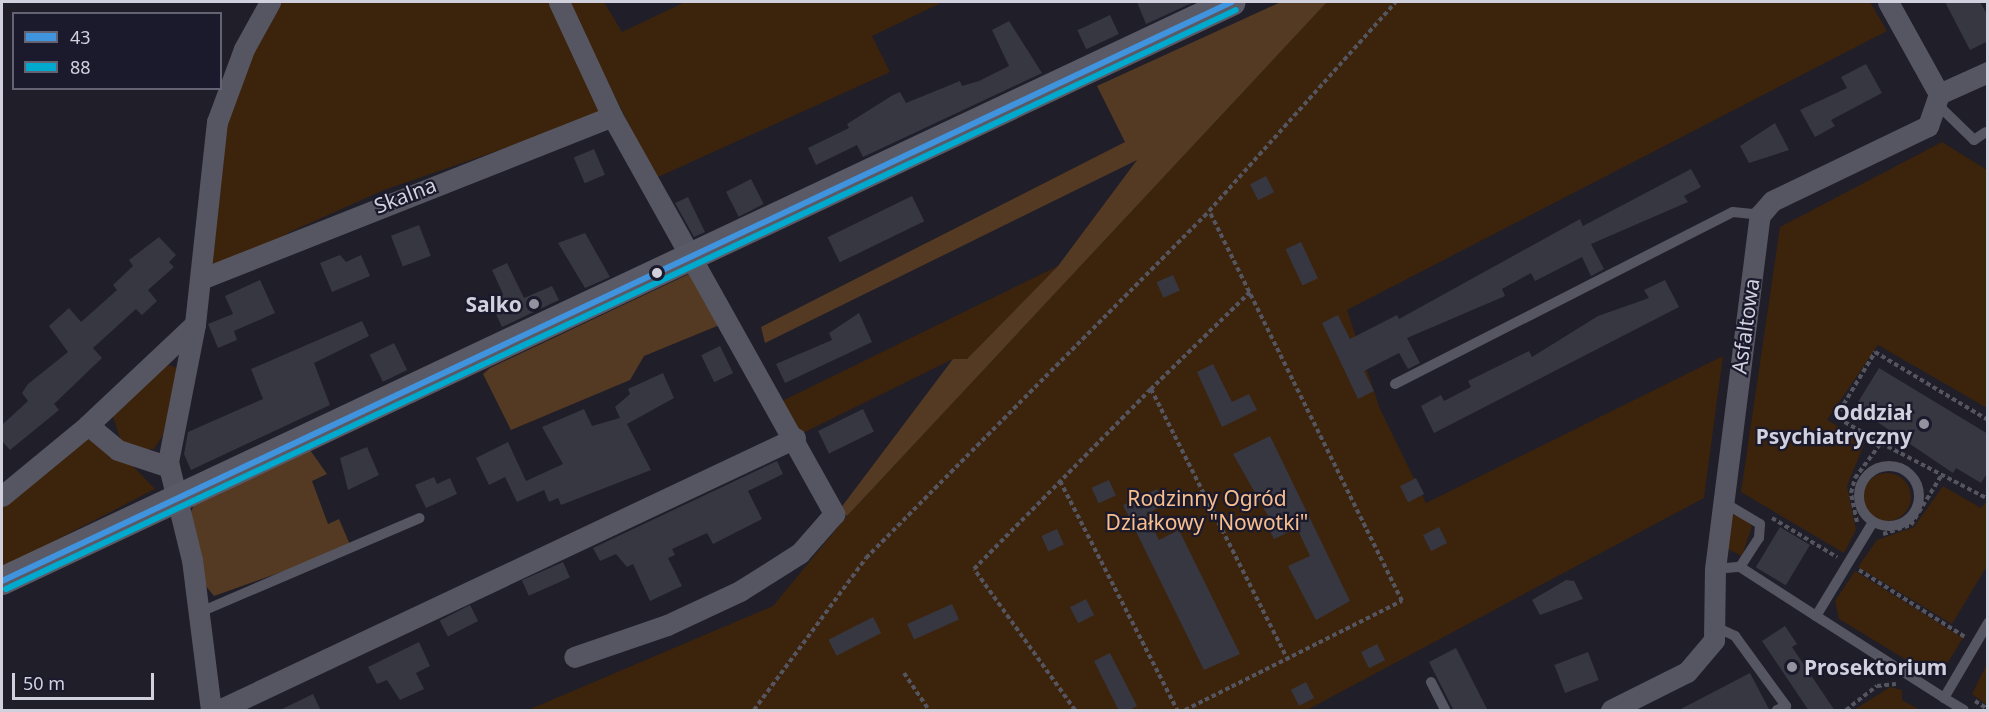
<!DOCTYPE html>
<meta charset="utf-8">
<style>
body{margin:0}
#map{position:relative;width:1989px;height:712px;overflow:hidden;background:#1f1e29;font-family:"Noto Sans",sans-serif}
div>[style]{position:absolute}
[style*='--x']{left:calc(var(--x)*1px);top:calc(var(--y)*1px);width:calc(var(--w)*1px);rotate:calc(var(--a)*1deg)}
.green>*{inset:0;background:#3c230c}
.round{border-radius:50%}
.forest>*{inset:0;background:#553a23}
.building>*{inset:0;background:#373742;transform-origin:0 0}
.path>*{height:4px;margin-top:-2px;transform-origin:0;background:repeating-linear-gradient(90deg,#55555f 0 4.5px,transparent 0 7.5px)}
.lane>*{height:10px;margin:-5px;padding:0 5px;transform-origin:5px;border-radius:5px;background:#565662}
.lane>.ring{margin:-5px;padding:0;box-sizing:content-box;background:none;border:10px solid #565662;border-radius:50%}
.street>*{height:21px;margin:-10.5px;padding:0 10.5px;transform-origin:10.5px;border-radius:10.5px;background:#565662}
.secondary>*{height:28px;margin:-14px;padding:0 14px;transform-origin:14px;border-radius:14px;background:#5a5a66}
.bus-1>*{height:6px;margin:-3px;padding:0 3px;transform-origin:3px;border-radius:3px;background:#4094de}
.bus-2>*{height:6px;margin:-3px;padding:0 3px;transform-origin:3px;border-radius:3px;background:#00a9ce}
.dots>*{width:16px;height:16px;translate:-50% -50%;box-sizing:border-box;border:3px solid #1b1a2d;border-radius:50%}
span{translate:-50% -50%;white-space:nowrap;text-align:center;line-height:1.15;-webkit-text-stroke:4.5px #1b1a2d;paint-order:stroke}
.street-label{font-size:21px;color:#d1d1de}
.poi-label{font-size:21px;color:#d1d1de;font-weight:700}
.right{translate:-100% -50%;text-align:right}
.left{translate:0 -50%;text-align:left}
.park-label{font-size:21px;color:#f8be8e}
.frame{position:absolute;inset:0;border:3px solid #d1d1de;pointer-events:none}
.legend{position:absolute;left:12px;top:12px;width:210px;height:78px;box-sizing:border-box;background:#1b1a2d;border:2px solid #646374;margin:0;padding:8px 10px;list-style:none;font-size:18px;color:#d1d1de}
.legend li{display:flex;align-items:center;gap:12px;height:30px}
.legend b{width:30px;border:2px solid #646374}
.scale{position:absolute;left:12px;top:673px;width:142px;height:27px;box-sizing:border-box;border:3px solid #d1d1de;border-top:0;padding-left:8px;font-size:18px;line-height:21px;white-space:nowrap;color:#d1d1de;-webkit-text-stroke:4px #1b1a2d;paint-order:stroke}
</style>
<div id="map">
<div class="green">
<div style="clip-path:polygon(278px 2px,552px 2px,604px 114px,384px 190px,290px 232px,204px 282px,224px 116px)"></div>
<div style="clip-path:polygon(567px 2px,604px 2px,622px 32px,685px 2px,943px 2px,872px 36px,890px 72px,656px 178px)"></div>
<div style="clip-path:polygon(1327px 2px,1870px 2px,1887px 31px,1347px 310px,1380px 409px,1426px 503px,1723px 356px,1704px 498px,1307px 710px,528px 710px,773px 606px,847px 516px)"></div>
<div style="clip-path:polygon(1942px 142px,1987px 170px,1987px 408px,1878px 345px,1827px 420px,1865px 442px,1847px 486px,1856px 530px,1844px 553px,1741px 492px,1780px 227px)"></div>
<div style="clip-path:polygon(1058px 266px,967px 359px,953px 359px,801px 434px,780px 402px)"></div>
<div style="clip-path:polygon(166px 364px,177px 368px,165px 432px,154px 449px,137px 450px,121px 441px,112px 414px)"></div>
<div style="clip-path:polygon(92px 437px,127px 460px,155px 489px,2px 568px,2px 504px,78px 440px)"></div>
<div class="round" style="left:1863px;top:473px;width:48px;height:48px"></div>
<div style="clip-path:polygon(1943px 486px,1981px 508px,1987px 501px,1987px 566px,1952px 624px,1858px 567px,1877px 540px,1914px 527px)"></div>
<div style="clip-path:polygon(1734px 511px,1752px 526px,1742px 556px,1726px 548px,1729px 514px)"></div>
<div style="clip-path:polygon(1855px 571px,1963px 638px,1945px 667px,1928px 673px,1839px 619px,1835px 601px)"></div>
<div style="clip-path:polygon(1987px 664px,1987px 705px,1972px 694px)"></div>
<div style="clip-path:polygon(1890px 687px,1902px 690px,1902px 700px,1920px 710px,1854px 710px)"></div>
</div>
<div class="forest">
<div style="clip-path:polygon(1281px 2px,1327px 2px,847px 516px,840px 509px,953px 359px,967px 359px,1058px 266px,1137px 160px,765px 343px,761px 327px,1125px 142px,1097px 86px)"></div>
<div style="clip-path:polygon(691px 273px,722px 324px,644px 356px,630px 380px,511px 430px,483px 374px,490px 368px)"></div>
<div style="clip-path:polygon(310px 450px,327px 474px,312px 481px,328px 524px,339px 519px,351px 547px,214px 596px,205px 585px,190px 514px,197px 498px)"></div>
</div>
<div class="building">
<div style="clip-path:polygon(1137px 2px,1194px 2px,1146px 24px)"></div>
<div style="clip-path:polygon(1945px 2px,1980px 2px,1988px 16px,1988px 41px,1970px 50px)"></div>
<div style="left:1110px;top:15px;width:21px;height:36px;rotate:65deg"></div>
<div style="clip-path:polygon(1009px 21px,1042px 73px,863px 157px,857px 145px,816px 165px,808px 148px,849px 128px,847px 124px,893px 95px,900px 92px,906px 103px,960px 81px,962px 86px,979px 81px,1009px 66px,992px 30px)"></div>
<div style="clip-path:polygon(1866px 64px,1882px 93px,1831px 120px,1835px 126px,1815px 137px,1800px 110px,1847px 88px,1841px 77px)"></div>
<div style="clip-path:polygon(1775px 123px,1789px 150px,1749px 163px,1740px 146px)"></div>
<div style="left:594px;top:149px;width:28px;height:22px;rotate:67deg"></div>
<div style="clip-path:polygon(1691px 169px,1701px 187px,1684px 196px,1688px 202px,1591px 244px,1604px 269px,1591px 276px,1582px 257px,1535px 281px,1531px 273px,1502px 289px,1505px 296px,1407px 338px,1420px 363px,1408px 369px,1399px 353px,1364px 371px,1374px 391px,1358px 399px,1322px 323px,1338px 315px,1350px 339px,1397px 315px,1399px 319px,1580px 219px,1583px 226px)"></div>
<div style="left:1266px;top:176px;width:18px;height:18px;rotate:63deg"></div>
<div style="left:751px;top:179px;width:28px;height:28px;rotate:63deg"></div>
<div style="left:912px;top:196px;width:28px;height:94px;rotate:64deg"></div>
<div style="clip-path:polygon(688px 197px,705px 232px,694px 237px,675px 203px)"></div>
<div style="left:419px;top:225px;width:33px;height:30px;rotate:69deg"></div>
<div style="clip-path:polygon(585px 233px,610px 277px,585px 288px,558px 243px)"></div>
<div style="clip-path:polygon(159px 237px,176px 255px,169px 262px,174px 267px,148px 290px,157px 301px,142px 315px,136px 309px,93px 348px,102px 358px,54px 404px,59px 410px,10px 450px,2px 441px,2px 425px,28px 401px,22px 393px,28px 384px,68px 352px,49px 326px,69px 308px,81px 322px,117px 290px,113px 285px,133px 266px,129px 260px)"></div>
<div style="left:1301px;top:242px;width:40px;height:17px;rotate:65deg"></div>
<div style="clip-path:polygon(340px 255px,346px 262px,361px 255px,370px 276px,332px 292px,320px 263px)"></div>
<div style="clip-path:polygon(507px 263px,524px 298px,552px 286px,559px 300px,502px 327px,490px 301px,503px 294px,492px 270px)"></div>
<div style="left:1173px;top:275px;width:17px;height:18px;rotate:66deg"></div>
<div style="clip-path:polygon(260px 280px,275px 313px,234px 331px,237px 340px,218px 348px,208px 324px,233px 314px,225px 296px)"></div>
<div style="clip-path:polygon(1665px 280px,1679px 307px,1434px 433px,1421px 406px,1441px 395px,1444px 401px,1471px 387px,1468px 381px,1529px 351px,1532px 357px,1598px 316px,1649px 298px,1644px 290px)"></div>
<div style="clip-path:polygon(859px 313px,872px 342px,785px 383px,776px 364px,832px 340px,829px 333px)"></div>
<div style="clip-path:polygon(362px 321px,369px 336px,314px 363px,330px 405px,191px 470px,184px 454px,188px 432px,263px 399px,251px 369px)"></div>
<div style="left:394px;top:343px;width:30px;height:27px;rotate:64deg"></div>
<div style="left:720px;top:346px;width:30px;height:21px;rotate:64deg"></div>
<div style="clip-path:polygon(1213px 364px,1232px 402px,1249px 394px,1257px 410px,1222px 427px,1197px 372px)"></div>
<div style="clip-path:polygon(1879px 368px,1988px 434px,1988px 472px,1981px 483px,1956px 468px,1953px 473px,1855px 407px)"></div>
<div style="clip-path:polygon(663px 373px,674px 398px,627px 424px,651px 470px,561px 505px,558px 498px,549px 502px,544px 490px,517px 502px,505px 477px,489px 485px,476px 458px,508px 442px,526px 481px,563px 464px,542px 427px,584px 409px,592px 426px,620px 418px,615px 407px,630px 394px,628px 389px)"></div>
<div style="left:863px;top:409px;width:25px;height:50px;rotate:64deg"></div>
<div style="clip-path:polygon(1270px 436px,1350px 601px,1316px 620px,1288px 566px,1310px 556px,1297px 528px,1274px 539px,1266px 524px,1271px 521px,1233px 454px)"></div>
<div style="clip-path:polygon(367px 447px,379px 475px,348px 490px,340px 458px)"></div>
<div style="clip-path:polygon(777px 461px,783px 474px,748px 491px,762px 519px,713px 544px,707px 533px,672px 549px,675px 555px,668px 558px,682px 586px,650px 601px,633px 564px,627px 567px,616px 554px,600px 561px,593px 548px)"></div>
<div style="clip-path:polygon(434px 477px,437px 484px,450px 478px,457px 494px,426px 508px,415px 485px)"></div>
<div style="left:1416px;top:478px;width:18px;height:18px;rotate:63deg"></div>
<div style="left:1109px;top:480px;width:17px;height:19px;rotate:66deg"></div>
<div style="clip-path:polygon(1157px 489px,1165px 505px,1146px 514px,1159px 540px,1179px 530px,1240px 654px,1204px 670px,1123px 505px)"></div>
<div style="left:1439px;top:527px;width:18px;height:18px;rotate:63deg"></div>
<div style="left:1780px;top:527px;width:35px;height:47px;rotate:31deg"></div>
<div style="left:1057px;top:529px;width:17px;height:17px;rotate:66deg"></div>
<div style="left:563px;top:562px;width:17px;height:45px;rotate:66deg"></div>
<div style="clip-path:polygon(1566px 580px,1574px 581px,1583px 599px,1540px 615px,1532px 600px)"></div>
<div style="left:1086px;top:599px;width:18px;height:18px;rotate:63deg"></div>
<div style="left:952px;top:604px;width:17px;height:49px;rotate:66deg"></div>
<div style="left:470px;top:605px;width:18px;height:34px;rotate:63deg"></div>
<div style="left:873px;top:617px;width:18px;height:50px;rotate:63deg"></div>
<div style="clip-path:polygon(1785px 626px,1797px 644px,1792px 647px,1835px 711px,1809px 711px,1762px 641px)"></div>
<div style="clip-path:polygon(419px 642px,430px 666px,416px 673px,424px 689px,400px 700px,387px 680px,377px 684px,368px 667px)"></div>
<div style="left:1377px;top:644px;width:18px;height:18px;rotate:63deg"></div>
<div style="clip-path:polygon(1456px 648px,1488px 711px,1454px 711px,1429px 662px)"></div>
<div style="left:1588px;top:652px;width:30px;height:36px;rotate:69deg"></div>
<div style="clip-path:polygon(1110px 653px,1137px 706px,1128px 711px,1119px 711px,1094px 661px)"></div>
<div style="clip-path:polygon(1750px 673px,1770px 711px,1677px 711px)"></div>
<div style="left:1306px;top:682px;width:18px;height:17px;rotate:63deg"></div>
<div style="clip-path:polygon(313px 694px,321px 711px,278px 711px)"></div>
</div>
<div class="path">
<div style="--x:1250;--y:292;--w:139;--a:135.6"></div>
<div style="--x:1151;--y:389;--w:304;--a:63.2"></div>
<div style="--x:1881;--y:443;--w:52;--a:-150"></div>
<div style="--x:1836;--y:417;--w:76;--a:-59"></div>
<div style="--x:1875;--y:352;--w:132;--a:31"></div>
<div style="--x:1060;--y:481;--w:257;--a:62.9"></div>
<div style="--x:1772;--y:518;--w:76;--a:31"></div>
<div style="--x:1857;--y:522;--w:30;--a:-102"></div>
<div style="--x:1851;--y:493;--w:16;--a:-75"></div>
<div style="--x:1855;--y:478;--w:44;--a:-53.4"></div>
<div style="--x:1881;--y:443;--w:121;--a:27.6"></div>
<div style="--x:1883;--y:534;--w:29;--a:-18"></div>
<div style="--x:1911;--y:525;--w:57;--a:-58.5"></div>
<div style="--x:1859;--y:570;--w:125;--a:32.3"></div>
<div style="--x:904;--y:673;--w:45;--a:56"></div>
<div style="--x:1975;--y:701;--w:15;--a:32"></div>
<div style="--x:754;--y:710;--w:189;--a:-53.6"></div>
<div style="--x:866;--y:558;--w:488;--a:-45.3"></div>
<div style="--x:1209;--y:211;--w:280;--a:-48.2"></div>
<div style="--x:1075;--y:710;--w:173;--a:-125.6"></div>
<div style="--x:974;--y:569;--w:252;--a:-45.5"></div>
<div style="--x:1185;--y:710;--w:243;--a:-26.7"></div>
<div style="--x:1402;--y:601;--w:435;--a:-116.3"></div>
<div style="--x:1846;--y:710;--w:39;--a:-38"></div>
<div style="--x:1877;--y:686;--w:19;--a:-6"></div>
</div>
<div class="lane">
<div style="--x:1936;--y:103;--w:53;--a:44.2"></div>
<div style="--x:1974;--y:140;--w:14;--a:-34"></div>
<div style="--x:1395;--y:384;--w:379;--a:-27"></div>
<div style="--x:1733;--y:212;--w:27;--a:6"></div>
<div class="ring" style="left:1859px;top:466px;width:50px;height:50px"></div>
<div style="--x:1873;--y:522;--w:110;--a:121.2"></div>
<div style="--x:1816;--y:616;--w:152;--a:32.6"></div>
<div style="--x:1944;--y:698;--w:87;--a:-59.6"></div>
<div style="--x:1740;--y:567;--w:90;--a:32.8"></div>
<div style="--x:1715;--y:569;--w:25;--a:-5"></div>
<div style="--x:1740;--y:567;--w:35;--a:-57"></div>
<div style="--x:1759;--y:538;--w:14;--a:-86"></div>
<div style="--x:1760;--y:524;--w:43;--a:-149.3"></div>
<div style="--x:198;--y:613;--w:241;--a:-23.2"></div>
<div style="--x:1718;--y:628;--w:19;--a:25"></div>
<div style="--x:1735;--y:636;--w:87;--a:53.9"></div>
<div style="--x:1786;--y:706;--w:10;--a:156"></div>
<div style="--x:1431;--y:682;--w:31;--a:63"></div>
<div style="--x:1944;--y:698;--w:23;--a:31"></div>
</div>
<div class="street">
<div style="--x:559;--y:2;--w:126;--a:65.1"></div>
<div style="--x:612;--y:116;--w:456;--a:60.8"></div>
<div style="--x:834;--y:514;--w:52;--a:131.1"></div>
<div style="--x:800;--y:553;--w:71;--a:147.7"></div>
<div style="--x:740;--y:591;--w:81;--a:155"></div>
<div style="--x:667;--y:625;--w:98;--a:161"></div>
<div style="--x:1939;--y:94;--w:54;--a:-24.2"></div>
<div style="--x:201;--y:279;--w:442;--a:-21.6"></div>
<div style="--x:88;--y:425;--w:39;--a:40"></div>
<div style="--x:118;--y:450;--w:54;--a:18.4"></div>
<div style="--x:2;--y:496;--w:112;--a:-39.5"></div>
<div style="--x:88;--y:425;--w:147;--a:-43.3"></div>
<div style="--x:211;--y:710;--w:151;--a:-97.2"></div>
<div style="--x:192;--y:560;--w:101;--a:-103.8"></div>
<div style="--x:168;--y:462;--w:141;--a:-78.9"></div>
<div style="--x:195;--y:324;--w:203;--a:-83.8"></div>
<div style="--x:217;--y:122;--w:78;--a:-69.7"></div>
<div style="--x:244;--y:49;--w:54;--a:-61"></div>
<div style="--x:219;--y:710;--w:637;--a:-25.28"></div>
<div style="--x:1611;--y:710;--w:85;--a:-26.6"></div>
<div style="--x:1687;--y:672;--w:42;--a:-49.8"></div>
<div style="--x:1714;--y:640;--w:71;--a:-89.2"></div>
<div style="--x:1715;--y:569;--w:357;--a:-82.8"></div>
<div style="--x:1760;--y:215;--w:18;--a:-49"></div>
<div style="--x:1772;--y:201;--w:173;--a:-25.7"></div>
<div style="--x:1928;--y:126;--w:34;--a:-71"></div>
<div style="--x:1939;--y:94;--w:105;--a:-119"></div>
</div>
<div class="secondary">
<div style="--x:2;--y:581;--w:1359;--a:-25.21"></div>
</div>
<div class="bus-1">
<div style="--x:2;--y:581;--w:1359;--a:-25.21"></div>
</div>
<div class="bus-2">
<div style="--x:6;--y:589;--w:1359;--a:-25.21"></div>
</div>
<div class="dots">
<div style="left:657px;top:273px;background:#d1d1de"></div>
<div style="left:534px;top:304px;background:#93929f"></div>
<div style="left:1924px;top:424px;background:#93929f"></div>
<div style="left:1792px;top:667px;background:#93929f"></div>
</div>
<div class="street-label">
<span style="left:405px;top:195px;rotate:-21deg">Skalna</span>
<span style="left:1745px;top:326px;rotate:-82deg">Asfaltowa</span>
</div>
<div class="poi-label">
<span class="right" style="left:522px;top:304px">Salko</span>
<span class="right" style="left:1912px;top:424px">Oddział<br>Psychiatryczny</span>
<span class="left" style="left:1804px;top:667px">Prosektorium</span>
</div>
<div class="park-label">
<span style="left:1207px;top:510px">Rodzinny Ogród<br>Działkowy "Nowotki"</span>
</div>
<div class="frame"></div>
<ul class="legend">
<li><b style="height:8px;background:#4094de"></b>43</li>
<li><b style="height:8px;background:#00a9ce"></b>88</li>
</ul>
<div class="scale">50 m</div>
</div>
